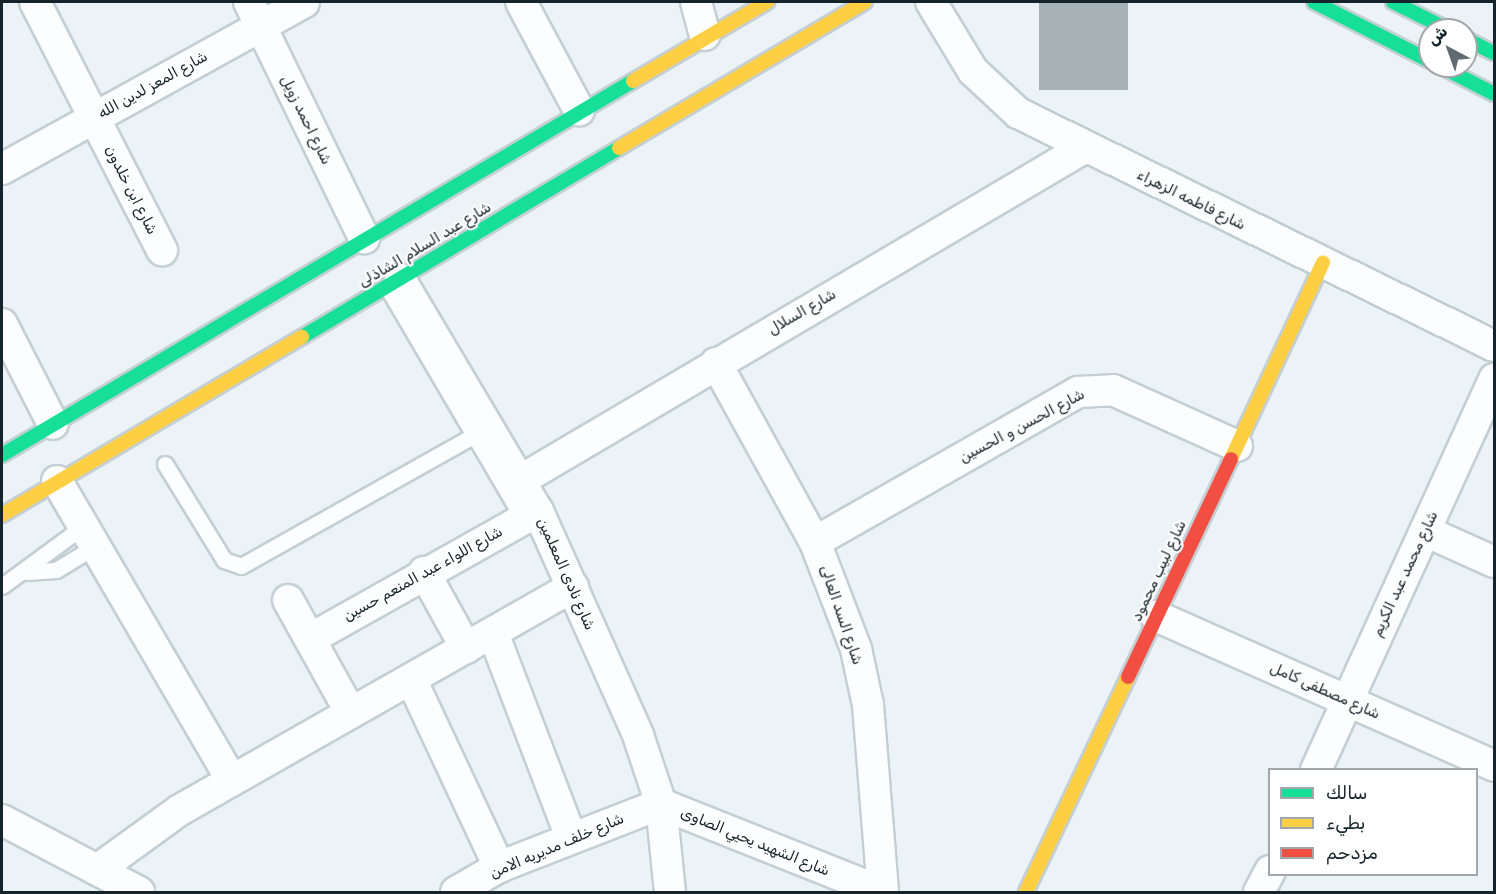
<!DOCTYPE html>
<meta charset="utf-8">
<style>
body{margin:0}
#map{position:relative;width:1496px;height:894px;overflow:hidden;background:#ebf3f7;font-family:Rubik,Cairo,sans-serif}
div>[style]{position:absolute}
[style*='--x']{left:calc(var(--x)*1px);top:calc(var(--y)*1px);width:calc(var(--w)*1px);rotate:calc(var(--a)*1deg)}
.building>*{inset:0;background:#a7b2b7;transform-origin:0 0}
.roads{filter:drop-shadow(2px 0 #c4cfd4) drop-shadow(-2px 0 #c4cfd4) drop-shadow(0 2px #c4cfd4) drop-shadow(0 -2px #c4cfd4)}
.lane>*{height:15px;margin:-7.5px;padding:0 7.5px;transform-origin:7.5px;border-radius:7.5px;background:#fcfdfe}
.street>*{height:30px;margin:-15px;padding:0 15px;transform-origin:15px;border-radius:15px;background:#fcfdfe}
.fast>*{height:14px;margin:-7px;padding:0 7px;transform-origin:7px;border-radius:7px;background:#16e098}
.slow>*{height:14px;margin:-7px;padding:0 7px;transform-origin:7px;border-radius:7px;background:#ffcf43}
.jam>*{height:14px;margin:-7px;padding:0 7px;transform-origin:7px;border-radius:7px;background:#f24e42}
span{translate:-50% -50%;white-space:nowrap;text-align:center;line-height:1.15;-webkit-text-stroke:4.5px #fff;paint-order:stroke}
.street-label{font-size:15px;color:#15242a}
.frame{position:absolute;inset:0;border:3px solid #15242a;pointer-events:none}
.legend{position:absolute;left:1268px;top:768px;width:210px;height:108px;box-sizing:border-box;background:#fff;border:2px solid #a1a7aa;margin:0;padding:8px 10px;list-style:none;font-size:18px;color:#15242a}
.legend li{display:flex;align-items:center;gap:12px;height:30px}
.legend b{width:30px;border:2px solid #a1a7aa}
.north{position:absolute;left:1418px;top:18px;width:60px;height:60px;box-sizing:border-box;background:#fff;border:2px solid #a1a7aa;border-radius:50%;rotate:319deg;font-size:16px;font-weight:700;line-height:24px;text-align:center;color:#15242a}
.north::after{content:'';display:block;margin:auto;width:21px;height:27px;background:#606c72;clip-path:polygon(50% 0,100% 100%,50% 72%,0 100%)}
</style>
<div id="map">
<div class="building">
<div style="left:1039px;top:2px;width:89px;height:88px"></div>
</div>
<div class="roads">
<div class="lane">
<div style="--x:387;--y:287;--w:269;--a:59.6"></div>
<div style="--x:165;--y:464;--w:113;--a:58.4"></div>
<div style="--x:224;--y:560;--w:18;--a:19"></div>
<div style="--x:241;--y:566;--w:267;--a:-29.3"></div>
<div style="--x:27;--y:572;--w:29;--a:-4"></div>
<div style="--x:56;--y:570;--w:44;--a:-31.2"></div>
<div style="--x:2;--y:586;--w:99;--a:-36.4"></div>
</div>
<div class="street">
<div style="--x:35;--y:2;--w:279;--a:62.9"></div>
<div style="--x:249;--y:2;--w:263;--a:64"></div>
<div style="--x:521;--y:2;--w:123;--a:61.8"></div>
<div style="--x:696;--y:2;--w:34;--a:75"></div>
<div style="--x:931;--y:2;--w:81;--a:58.7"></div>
<div style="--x:973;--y:71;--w:62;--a:43"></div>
<div style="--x:1018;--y:113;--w:530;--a:26.08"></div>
<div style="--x:2;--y:169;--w:345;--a:-28.9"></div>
<div style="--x:400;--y:279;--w:270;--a:59.3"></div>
<div style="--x:538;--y:511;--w:245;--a:65.9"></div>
<div style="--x:638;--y:735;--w:73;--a:71.6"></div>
<div style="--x:661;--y:804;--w:88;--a:84.2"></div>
<div style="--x:2;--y:324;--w:112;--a:63"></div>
<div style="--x:716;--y:363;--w:205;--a:61.1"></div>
<div style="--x:815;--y:542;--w:115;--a:69"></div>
<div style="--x:856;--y:649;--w:57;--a:77.9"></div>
<div style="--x:868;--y:705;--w:188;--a:85.4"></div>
<div style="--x:521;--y:480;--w:654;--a:-30.53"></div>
<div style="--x:57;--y:481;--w:346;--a:59.7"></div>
<div style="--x:1425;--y:531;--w:76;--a:24.2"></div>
<div style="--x:815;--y:542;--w:303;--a:-29.7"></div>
<div style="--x:1078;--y:392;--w:35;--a:-3"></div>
<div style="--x:1113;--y:390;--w:136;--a:24.3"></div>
<div style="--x:424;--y:572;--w:87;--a:61.1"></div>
<div style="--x:288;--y:600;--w:129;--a:60.9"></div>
<div style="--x:1156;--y:616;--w:370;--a:23.9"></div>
<div style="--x:493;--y:633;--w:218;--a:69.1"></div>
<div style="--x:310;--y:639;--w:261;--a:-29.3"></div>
<div style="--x:411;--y:679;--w:208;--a:64.9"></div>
<div style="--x:1316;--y:770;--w:430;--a:-65.5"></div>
<div style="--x:2;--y:820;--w:155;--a:27.7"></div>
<div style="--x:97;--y:870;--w:102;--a:-35.9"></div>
<div style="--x:180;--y:810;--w:452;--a:-29.6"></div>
<div style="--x:456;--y:892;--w:50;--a:-30.2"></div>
<div style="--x:499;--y:867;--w:174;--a:-21.3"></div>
<div style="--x:661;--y:804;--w:238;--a:21.7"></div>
<div style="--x:1259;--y:892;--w:24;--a:-62"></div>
</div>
<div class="fast">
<div style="--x:1314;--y:2;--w:130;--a:27"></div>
<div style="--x:1393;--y:2;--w:63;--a:26.6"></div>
<div style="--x:1466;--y:39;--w:31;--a:27"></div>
<div style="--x:1440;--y:66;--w:61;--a:27.4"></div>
<div style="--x:302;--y:337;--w:369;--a:-30.8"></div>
<div style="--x:2;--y:455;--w:734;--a:-30.66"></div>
</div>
<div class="slow">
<div style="--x:633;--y:81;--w:156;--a:-30.5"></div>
<div style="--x:619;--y:148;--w:286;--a:-30.7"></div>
<div style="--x:1231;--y:459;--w:217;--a:-64.9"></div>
<div style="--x:2;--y:515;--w:349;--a:-30.7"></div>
<div style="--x:1026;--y:892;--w:238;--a:-64.6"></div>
</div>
<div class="jam">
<div style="--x:1128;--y:677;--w:241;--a:-64.7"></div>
</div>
</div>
<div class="street-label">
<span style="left:153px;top:85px;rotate:-29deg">شارع المعز لدين الله</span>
<span style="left:306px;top:120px;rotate:64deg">شارع احمد زويل</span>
<span style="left:131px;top:190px;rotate:63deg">شارع ابن خلدون</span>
<span style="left:1191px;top:200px;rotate:26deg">شارع فاطمه الزهراء</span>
<span style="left:425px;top:245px;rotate:-31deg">شارع عبد السلام الشاذلى</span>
<span style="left:802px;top:312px;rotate:-30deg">شارع السلال</span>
<span style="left:1022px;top:426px;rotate:-28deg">شارع الحسن و الحسين</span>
<span style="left:1159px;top:571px;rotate:-65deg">شارع لبيب محمود</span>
<span style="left:423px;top:574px;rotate:-29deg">شارع اللواء عبد المنعم حسين</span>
<span style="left:566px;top:574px;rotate:66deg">شارع نادى المعلمين</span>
<span style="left:1405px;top:574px;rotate:-65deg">شارع محمد عبد الكريم</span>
<span style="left:841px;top:615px;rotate:71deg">شارع السد العالى</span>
<span style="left:1325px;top:691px;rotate:24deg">شارع مصطفى كامل</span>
<span style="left:755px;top:842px;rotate:22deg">شارع الشهيد يحيي الصاوى</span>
<span style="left:557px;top:846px;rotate:-23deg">شارع خلف مديريه الامن</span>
</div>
<div class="frame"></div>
<ul class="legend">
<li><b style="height:8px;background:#16e098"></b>سالك</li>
<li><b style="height:8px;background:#ffcf43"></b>بطيء</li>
<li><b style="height:8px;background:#f24e42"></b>مزدحم</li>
</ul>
<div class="north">ش</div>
</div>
